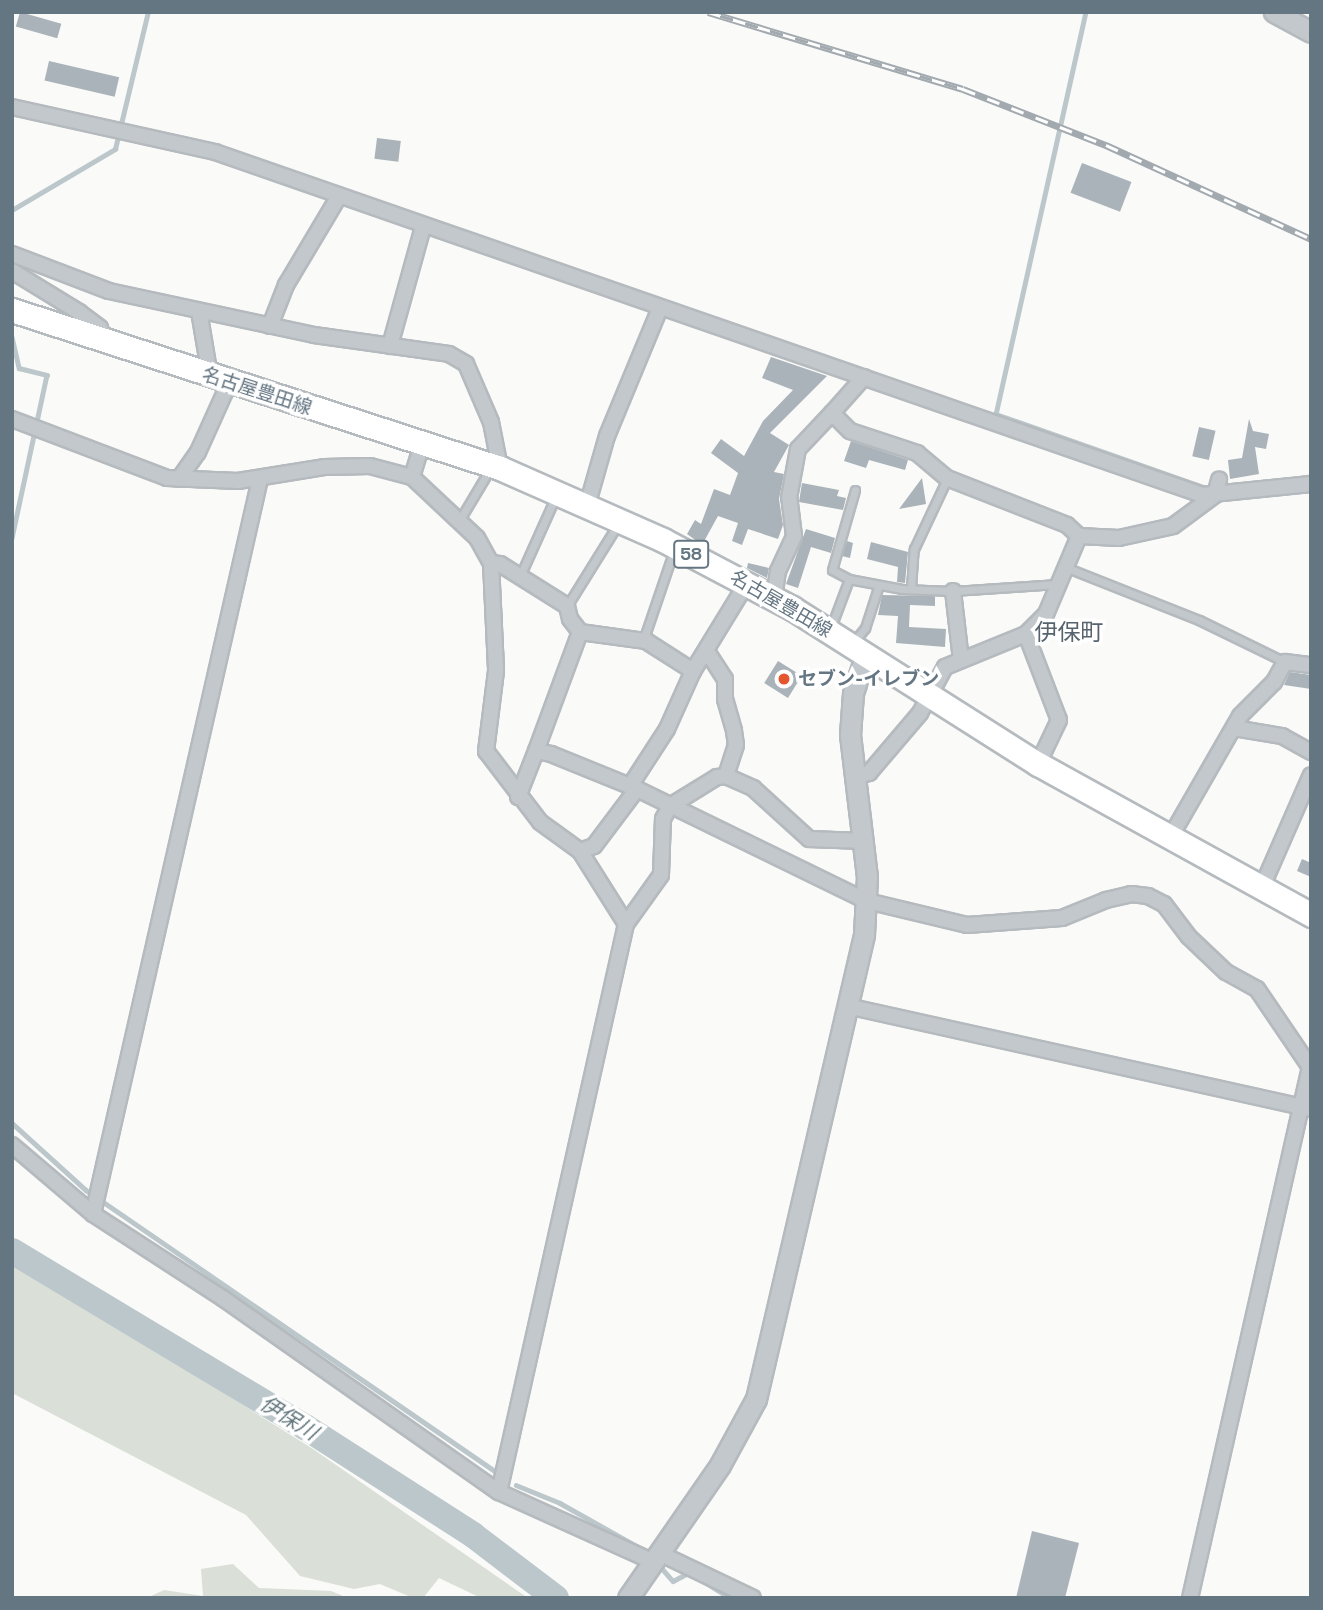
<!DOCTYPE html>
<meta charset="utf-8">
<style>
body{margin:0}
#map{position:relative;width:1323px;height:1610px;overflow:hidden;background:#fafaf8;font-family:"Space Grotesk","Noto Sans JP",sans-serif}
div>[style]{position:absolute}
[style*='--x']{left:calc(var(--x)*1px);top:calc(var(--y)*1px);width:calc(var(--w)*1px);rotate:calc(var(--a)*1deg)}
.green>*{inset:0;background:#dadfd7}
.stream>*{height:4.5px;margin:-2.25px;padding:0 2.25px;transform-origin:2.25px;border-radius:2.25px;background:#bbc7cb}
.river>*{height:26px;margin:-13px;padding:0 13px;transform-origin:13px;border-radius:13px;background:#bbc7cb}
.building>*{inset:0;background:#aab3b9;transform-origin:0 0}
.roads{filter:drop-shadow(2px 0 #b5babe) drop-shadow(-2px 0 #b5babe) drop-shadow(0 2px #b5babe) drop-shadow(0 -2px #b5babe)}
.service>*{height:7px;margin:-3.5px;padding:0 3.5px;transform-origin:3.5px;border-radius:3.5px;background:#c3c8cc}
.minor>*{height:14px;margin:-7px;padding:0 7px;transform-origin:7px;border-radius:7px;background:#c3c8cc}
.tertiary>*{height:19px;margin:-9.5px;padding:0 9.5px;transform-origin:9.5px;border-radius:9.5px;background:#c3c8cc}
.primary>*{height:23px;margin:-11.5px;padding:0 11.5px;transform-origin:11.5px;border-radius:11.5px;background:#fff}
.rail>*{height:7px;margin-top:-3.5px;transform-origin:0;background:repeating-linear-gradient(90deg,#fff 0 13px,#a2aab0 0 26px);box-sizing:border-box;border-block:2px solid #a2aab0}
.dots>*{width:19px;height:19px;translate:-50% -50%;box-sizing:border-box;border:4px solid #fff;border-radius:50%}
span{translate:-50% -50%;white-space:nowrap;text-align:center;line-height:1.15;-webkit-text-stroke:7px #fff;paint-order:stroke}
.shield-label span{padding:2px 5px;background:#fff;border:2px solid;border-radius:5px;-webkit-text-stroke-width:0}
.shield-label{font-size:18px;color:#657683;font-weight:700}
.street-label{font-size:19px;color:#657683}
.poi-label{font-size:19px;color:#657683;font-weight:700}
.left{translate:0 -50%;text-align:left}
.water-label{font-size:21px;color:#60757c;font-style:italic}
.quarter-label{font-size:23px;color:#57646e}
.frame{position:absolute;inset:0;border:14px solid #657683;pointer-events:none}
</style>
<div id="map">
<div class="green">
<div style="clip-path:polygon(12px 1266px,44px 1280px,313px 1449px,528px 1598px,481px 1598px,439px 1578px,423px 1598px,413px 1598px,380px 1584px,354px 1589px,300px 1576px,246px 1515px,12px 1393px)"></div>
<div style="clip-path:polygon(233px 1564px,259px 1588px,331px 1591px,348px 1598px,147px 1598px,164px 1590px,203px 1596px,201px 1569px)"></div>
</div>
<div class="stream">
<div style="--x:1086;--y:12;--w:412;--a:102.6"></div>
<div style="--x:996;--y:414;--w:219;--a:19.4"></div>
<div style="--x:1203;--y:487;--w:13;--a:0"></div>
<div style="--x:12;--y:210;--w:120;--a:-30.6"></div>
<div style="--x:115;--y:149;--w:141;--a:-76.5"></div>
<div style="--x:12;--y:337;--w:32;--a:77"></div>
<div style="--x:19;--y:368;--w:29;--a:14"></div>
<div style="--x:47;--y:375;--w:167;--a:102.1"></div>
<div style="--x:1287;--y:480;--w:24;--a:-9"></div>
<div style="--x:12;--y:1123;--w:100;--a:42.2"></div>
<div style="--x:86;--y:1190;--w:495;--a:34.5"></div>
<div style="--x:516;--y:1485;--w:48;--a:22.2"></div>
<div style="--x:560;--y:1503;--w:102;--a:29.3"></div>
<div style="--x:659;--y:1565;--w:21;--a:49"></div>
<div style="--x:673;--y:1581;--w:19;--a:-28"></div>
<div style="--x:703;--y:1581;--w:32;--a:32"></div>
</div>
<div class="river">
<div style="--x:12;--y:1251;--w:342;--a:31"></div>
<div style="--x:305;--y:1427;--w:200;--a:32.7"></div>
<div style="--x:473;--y:1535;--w:104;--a:37.2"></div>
</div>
<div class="building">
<div style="left:20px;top:12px;width:43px;height:15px;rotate:16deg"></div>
<div style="left:49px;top:61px;width:72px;height:20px;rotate:13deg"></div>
<div style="left:377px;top:138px;width:24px;height:21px;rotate:7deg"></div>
<div style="left:1082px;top:163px;width:53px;height:32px;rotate:21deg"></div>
<div style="clip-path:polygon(771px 357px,827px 376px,770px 433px,789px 445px,774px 472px,784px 474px,779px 499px,783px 525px,778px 539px,748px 529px,742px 545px,732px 541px,738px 523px,718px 516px,702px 545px,687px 534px,695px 520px,701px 524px,714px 489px,730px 495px,738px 473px,711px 453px,721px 439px,744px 456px,763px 421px,793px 390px,762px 378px)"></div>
<div style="clip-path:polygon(1249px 419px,1253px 431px,1269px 434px,1266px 449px,1255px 447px,1259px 474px,1230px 479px,1228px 460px,1242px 458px)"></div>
<div style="left:1199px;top:427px;width:17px;height:30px;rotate:13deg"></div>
<div style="clip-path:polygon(851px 441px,908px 460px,905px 470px,869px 460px,866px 468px,844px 461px)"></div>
<div style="clip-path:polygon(922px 478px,926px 504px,899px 509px)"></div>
<div style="clip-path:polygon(802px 483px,839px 490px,837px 496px,846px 498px,843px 510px,799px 502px)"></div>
<div style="clip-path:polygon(806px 529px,835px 538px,831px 553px,811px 547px,798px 588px,786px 584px)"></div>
<div style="clip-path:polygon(847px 541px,853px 543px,850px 558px,842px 556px)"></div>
<div style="clip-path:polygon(871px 542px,908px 552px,905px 583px,897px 582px,898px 567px,867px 559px)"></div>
<div style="clip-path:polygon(748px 563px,769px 568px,767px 578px,747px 568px)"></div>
<div style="clip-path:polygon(882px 595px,935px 596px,935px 606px,910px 605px,909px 627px,946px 629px,945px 647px,896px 643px,898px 616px,878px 615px)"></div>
<div style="left:778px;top:661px;width:28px;height:26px;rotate:32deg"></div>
<div style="clip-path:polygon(1290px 672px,1311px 675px,1311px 689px,1284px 685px)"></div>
<div style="clip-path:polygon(1302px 859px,1311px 863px,1311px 877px,1297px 871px)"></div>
<div style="clip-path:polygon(1032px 1531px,1079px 1543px,1065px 1598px,1016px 1598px)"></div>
</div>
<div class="roads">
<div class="service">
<div style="--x:855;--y:490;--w:83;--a:106"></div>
<div style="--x:832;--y:570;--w:19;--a:28"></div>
<div style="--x:849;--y:579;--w:54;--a:10.7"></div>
<div style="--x:902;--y:589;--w:51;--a:2.2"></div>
<div style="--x:953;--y:591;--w:105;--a:-3.8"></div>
<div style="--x:459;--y:521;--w:61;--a:-59.2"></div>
<div style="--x:1065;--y:567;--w:144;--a:21.6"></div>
<div style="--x:1199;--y:620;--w:96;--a:26"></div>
<div style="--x:520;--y:576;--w:88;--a:-65.8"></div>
<div style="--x:911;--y:588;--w:39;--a:-86"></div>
<div style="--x:914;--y:549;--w:77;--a:-64.8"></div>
<div style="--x:567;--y:606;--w:97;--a:-58.1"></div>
<div style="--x:831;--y:627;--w:51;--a:-69.4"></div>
<div style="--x:643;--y:641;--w:96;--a:-71.2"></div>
<div style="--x:852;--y:644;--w:21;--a:-51"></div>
<div style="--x:865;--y:628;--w:45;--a:-72"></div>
</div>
<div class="minor">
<div style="--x:12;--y:107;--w:208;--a:12.5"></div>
<div style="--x:215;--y:152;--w:1045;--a:19.16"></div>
<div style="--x:1202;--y:495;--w:110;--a:-5.8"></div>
<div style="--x:12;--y:254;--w:104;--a:20.9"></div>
<div style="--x:109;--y:291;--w:210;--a:12.1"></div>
<div style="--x:314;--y:335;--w:136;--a:8"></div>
<div style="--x:449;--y:354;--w:20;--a:30"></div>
<div style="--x:466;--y:364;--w:63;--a:66.7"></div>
<div style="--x:491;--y:422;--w:47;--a:78.9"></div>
<div style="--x:12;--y:271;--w:79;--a:31.5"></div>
<div style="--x:79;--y:312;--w:26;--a:37"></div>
<div style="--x:100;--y:328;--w:13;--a:72"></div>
<div style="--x:199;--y:311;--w:66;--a:80.4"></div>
<div style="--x:270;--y:326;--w:44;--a:-68.7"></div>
<div style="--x:286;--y:285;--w:104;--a:-59.2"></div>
<div style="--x:390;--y:346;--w:123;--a:-74.5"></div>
<div style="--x:864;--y:377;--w:48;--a:131.6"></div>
<div style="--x:832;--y:413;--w:25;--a:45"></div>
<div style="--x:850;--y:431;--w:71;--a:18.2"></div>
<div style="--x:917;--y:453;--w:39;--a:40"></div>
<div style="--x:947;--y:478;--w:129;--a:21.4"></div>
<div style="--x:1067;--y:525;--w:16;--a:43"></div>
<div style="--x:1079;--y:536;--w:40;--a:2.9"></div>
<div style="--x:1119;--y:538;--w:55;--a:-12.5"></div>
<div style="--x:1173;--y:526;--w:52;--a:-36.4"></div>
<div style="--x:1215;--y:495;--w:16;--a:-75"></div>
<div style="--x:12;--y:419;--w:166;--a:20.8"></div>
<div style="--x:167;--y:478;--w:71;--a:2.4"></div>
<div style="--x:238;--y:481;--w:87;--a:-9.2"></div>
<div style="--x:324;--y:467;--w:46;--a:-1.2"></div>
<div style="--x:370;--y:466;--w:43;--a:14.7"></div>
<div style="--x:412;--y:477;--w:89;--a:43.2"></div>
<div style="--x:477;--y:538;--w:29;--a:61"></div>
<div style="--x:491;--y:563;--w:108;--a:87.3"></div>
<div style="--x:496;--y:671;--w:81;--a:97.1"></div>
<div style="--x:486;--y:751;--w:89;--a:52.7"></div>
<div style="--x:540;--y:822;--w:49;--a:35.9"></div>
<div style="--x:580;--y:851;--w:86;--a:57.8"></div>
<div style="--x:626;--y:924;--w:582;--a:102.6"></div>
<div style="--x:412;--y:477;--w:34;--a:-73"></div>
<div style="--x:179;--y:479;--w:33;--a:-55"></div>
<div style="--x:198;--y:452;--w:76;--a:-65.8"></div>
<div style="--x:587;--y:506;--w:73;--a:-74.1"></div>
<div style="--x:607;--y:436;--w:139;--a:-67.5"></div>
<div style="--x:491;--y:563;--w:9;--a:6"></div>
<div style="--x:500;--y:564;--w:79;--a:32.1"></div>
<div style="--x:567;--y:606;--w:13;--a:77"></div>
<div style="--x:570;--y:619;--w:16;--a:52"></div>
<div style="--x:580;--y:632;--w:127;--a:110.3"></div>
<div style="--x:953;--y:591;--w:69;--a:83.4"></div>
<div style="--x:774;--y:599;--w:28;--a:-82"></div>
<div style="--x:778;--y:571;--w:38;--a:-65"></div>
<div style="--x:794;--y:536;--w:38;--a:-97"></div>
<div style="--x:789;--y:498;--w:50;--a:-79.6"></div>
<div style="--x:798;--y:449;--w:50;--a:-46.6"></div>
<div style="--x:580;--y:632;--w:67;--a:7.8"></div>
<div style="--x:646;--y:641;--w:56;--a:32.6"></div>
<div style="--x:1026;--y:634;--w:28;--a:-45"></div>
<div style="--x:1046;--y:614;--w:85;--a:-67.1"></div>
<div style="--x:708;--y:653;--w:31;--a:57"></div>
<div style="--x:725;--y:679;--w:20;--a:90"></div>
<div style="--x:725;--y:699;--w:33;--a:74"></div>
<div style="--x:734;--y:731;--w:14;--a:82"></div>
<div style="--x:736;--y:745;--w:33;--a:108"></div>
<div style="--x:1234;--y:728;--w:49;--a:9.5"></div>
<div style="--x:1282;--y:736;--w:33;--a:29"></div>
<div style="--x:855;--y:777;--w:15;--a:-16"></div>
<div style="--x:869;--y:773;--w:79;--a:-49.6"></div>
<div style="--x:920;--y:713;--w:52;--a:-61.5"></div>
<div style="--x:945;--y:667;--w:87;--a:-22.2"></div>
<div style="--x:1026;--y:634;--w:92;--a:69"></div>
<div style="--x:1059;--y:720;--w:49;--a:115.5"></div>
<div style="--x:630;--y:786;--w:68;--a:-57"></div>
<div style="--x:667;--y:729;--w:64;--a:-65.9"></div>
<div style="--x:693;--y:671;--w:103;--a:-58.5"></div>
<div style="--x:518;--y:797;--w:49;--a:-68.6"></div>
<div style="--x:536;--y:751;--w:15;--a:11"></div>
<div style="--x:551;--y:754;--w:93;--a:22.1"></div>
<div style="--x:637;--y:789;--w:256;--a:26"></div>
<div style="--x:867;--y:901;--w:103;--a:13.5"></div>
<div style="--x:967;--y:925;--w:95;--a:-4.2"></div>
<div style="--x:1062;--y:918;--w:48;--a:-22.2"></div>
<div style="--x:1106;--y:900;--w:26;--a:-13"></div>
<div style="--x:1131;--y:894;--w:17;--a:7"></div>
<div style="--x:1148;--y:896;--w:18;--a:27"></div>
<div style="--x:1164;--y:904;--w:41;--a:52.9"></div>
<div style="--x:1189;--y:937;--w:51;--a:43.4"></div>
<div style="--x:1226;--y:972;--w:35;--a:29"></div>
<div style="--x:1257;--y:989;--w:94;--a:55.8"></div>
<div style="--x:1310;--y:1067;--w:544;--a:102.73"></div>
<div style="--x:1171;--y:836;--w:138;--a:-60.1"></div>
<div style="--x:1240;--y:716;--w:48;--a:-45"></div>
<div style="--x:1274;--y:682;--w:23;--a:-61"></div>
<div style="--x:1285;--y:662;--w:26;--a:7"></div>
<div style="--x:580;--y:851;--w:15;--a:-20"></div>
<div style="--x:594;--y:846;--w:71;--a:-53"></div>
<div style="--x:1262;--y:887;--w:122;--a:-66.4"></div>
<div style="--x:626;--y:924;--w:60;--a:-54.5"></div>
<div style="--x:661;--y:875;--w:56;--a:-88"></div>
<div style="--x:663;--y:819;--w:15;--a:-62"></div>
<div style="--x:670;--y:806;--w:55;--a:-31.7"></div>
<div style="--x:717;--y:777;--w:9;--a:-6"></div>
<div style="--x:726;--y:776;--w:30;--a:24"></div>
<div style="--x:753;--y:788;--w:76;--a:42.3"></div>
<div style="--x:809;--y:839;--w:54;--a:2.1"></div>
<div style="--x:847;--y:1006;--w:475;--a:12.5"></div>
<div style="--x:12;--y:1145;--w:106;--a:40.4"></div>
<div style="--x:93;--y:1214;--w:156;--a:33"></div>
<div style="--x:224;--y:1299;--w:336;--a:35.1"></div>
<div style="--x:499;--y:1492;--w:170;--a:24.3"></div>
<div style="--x:93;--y:1214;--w:754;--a:-77.2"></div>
<div style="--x:659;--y:1553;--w:104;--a:25.6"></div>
</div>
<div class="tertiary">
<div style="--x:1274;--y:12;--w:42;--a:28.4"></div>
<div style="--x:628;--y:1598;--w:162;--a:-55.3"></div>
<div style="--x:720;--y:1465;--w:75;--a:-61.4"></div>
<div style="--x:756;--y:1399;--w:477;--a:-76.9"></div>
<div style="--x:864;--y:934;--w:57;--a:-87"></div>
<div style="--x:867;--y:877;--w:143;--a:-96.8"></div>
<div style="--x:850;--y:735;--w:42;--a:-85.9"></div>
<div style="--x:853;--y:693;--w:41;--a:-71.6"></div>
</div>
<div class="primary">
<div style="--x:12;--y:310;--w:513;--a:17.94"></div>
<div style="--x:500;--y:468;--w:178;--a:23.8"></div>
<div style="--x:663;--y:540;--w:146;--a:27.8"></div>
<div style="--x:792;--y:608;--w:291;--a:32.4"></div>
<div style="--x:1038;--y:764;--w:312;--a:28.9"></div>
</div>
</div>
<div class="rail">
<div style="--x:708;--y:12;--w:266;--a:16.8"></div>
<div style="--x:963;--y:89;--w:154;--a:21.4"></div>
<div style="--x:1106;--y:145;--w:226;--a:24.6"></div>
</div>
<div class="dots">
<div style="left:784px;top:679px;background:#e4572e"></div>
</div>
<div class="shield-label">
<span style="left:691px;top:554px">58</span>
</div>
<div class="street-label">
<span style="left:257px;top:391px;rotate:18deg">名古屋豊田線</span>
<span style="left:781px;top:604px;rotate:30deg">名古屋豊田線</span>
</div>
<div class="poi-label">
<span class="left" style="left:798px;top:679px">セブン-イレブン</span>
</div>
<div class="water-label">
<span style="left:289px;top:1418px;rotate:32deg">伊保川</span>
</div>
<div class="quarter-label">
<span style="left:1069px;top:632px">伊保町</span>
</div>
<div class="frame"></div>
</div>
